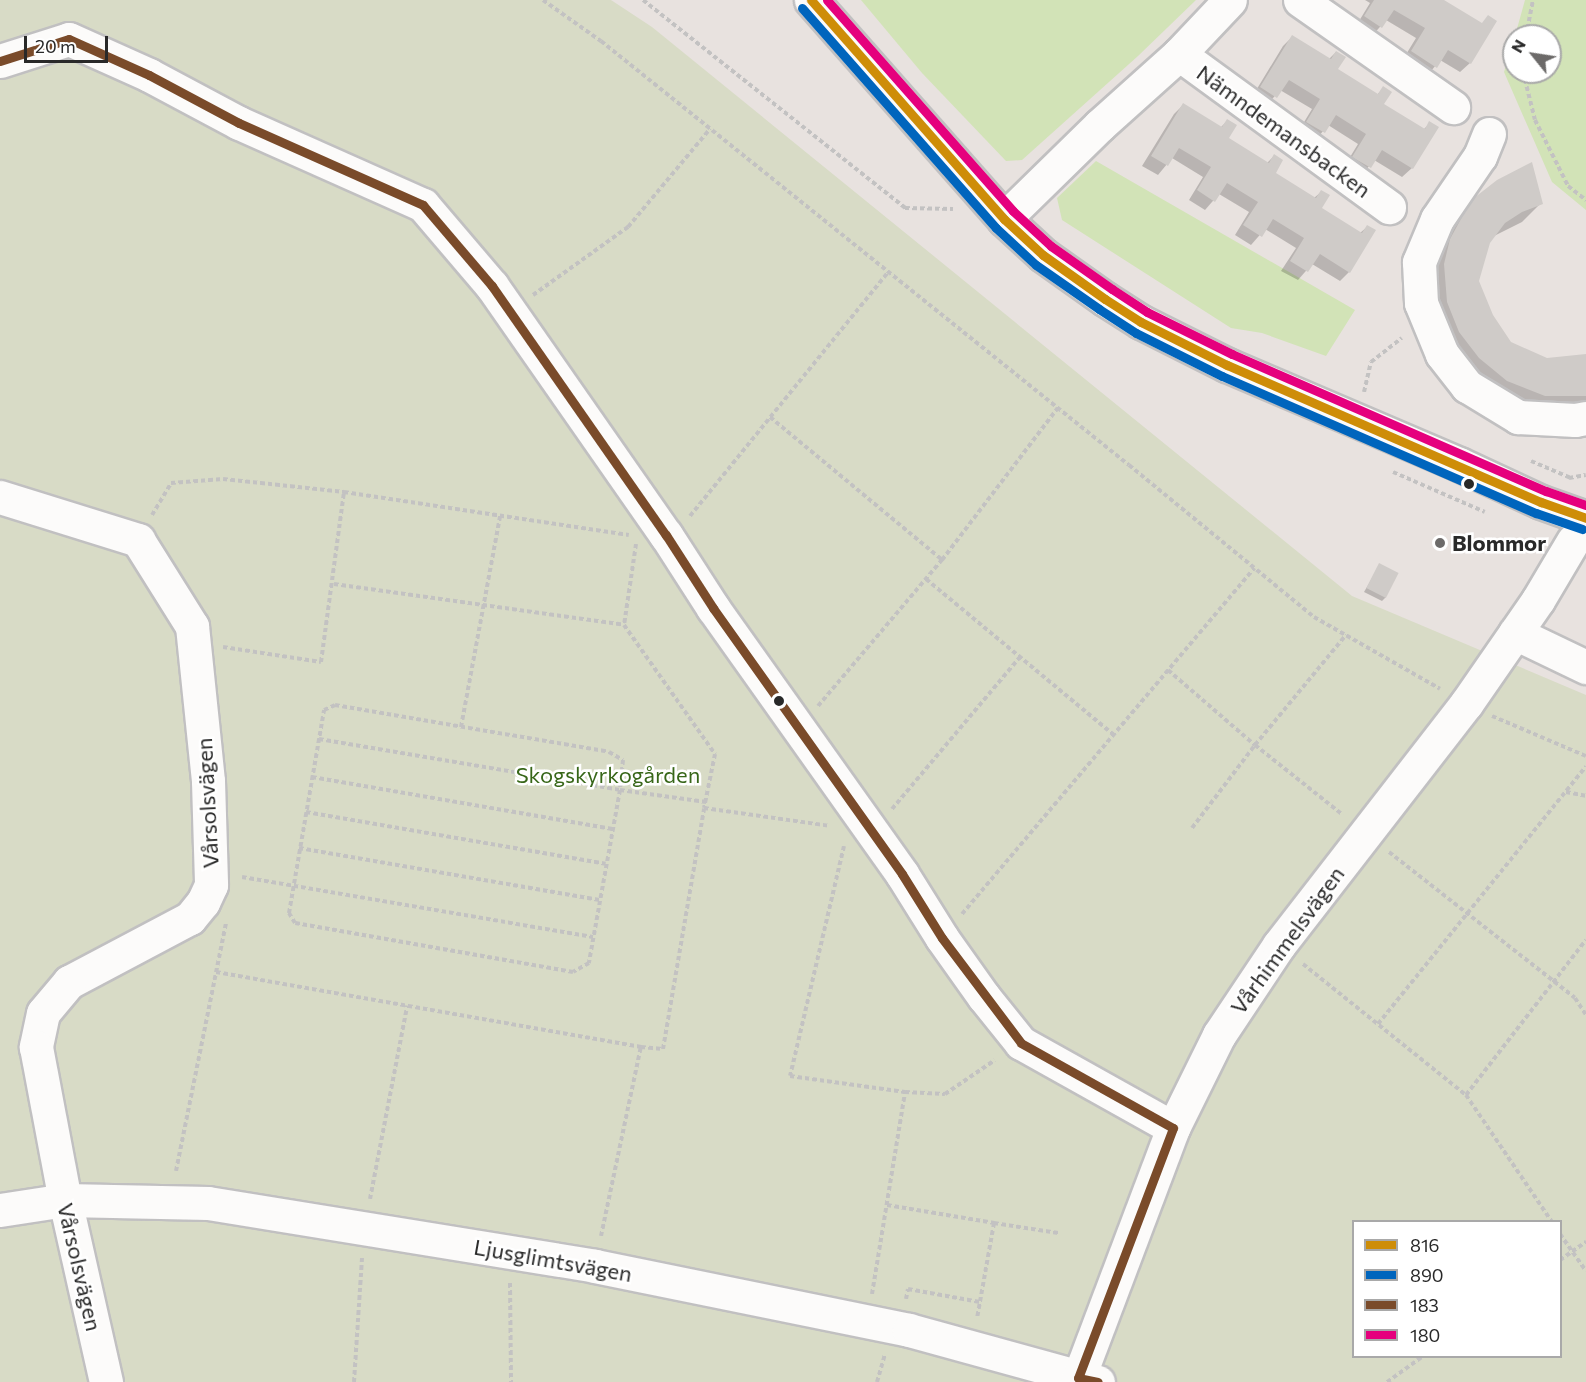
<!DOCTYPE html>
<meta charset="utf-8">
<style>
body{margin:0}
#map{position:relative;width:1586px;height:1382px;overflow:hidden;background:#e8e2df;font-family:Commissioner,sans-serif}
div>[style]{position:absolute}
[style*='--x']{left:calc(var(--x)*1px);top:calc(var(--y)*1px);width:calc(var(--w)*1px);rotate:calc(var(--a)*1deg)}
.green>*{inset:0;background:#d2e3b7}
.cemetery>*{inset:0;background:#d8dbc6}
.shadow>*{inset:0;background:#0003}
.building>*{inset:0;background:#cfcbc8;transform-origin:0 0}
.path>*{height:4px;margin-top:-2px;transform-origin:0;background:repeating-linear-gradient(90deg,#c3c2c2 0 4.5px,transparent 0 7.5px)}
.roads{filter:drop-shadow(2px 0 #c1c0c1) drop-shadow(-2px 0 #c1c0c1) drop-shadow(0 2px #c1c0c1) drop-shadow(0 -2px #c1c0c1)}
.minor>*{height:33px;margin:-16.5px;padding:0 16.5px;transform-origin:16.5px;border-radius:16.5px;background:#fcfbfa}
.bus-1>*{height:9px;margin:-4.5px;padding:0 4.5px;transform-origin:4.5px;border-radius:4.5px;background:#ce8d08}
.bus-2>*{height:9px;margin:-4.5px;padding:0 4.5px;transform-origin:4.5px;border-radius:4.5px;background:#0065bd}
.bus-3>*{height:9px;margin:-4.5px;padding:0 4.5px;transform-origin:4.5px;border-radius:4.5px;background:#7a4b2a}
.bus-4>*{height:9px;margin:-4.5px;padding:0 4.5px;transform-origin:4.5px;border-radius:4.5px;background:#e5007d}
.dots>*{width:16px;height:16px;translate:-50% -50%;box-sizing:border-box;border:3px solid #fff;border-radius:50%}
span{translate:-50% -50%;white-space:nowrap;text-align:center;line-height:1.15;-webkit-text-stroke:5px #fff;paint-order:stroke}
.street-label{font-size:22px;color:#292929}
.poi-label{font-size:22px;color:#292929;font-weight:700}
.left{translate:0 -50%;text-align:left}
.park-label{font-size:22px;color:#386719}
.legend{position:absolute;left:1352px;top:1220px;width:210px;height:138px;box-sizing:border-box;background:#fff;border:2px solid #a9a9a9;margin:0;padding:8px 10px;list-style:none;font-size:18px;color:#292929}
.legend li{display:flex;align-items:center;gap:12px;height:30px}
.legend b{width:30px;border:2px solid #a9a9a9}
.north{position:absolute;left:1502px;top:24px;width:60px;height:60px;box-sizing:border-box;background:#fff;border:2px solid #a9a9a9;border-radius:50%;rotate:300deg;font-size:16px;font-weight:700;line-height:24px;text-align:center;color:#292929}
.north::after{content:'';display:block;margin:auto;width:21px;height:27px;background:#6c6a69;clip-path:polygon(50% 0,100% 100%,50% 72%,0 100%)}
.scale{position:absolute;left:24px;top:36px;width:84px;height:27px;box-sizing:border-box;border:3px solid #292929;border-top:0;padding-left:8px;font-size:18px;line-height:21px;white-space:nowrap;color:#292929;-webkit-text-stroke:4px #fff;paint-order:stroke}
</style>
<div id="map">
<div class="green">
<div style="clip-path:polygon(861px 0,1196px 0,1138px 56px,1022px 160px,1006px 161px,922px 73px)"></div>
<div style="clip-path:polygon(1525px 0,1586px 0,1586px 210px,1552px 182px,1504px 72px,1514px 41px,1514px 72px,1550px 72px,1550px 36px,1515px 36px)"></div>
<div style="clip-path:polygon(1096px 161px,1355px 310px,1326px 356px,1262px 333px,1231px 328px,1062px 220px,1057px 198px)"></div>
</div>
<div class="cemetery">
<div style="clip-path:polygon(evenodd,0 0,611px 0,652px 27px,1352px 596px,1586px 695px,1586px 1382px,0 1382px,0 0,1354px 1222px,1560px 1222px,1560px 1356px,1354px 1356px,1354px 1222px)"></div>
</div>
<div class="shadow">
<div style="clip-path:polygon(1365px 0,1441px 0,1470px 63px,1460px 72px,1440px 60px,1427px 76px,1402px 61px,1416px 38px,1386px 20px,1372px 36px,1356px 26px,1370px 3px)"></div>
<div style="clip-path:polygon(1292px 37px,1329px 59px,1336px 52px,1336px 70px,1377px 95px,1383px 88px,1382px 105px,1423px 130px,1430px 123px,1412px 168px,1402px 177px,1374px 160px,1360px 177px,1344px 167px,1358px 144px,1328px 125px,1314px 142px,1298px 132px,1312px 109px,1280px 90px,1266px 106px,1252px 97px,1283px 46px)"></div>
<div style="clip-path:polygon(1183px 105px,1220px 128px,1227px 121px,1227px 138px,1267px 163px,1274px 156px,1274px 174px,1314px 198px,1321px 192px,1320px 209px,1360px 233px,1367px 227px,1349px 272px,1340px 281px,1312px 264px,1298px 280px,1281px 271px,1296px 248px,1265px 229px,1251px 245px,1235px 235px,1249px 212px,1219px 194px,1205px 210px,1189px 200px,1203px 177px,1172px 158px,1158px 175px,1142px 166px,1174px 114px)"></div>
<div style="clip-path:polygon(1475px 199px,1541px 203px,1522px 222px,1494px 236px,1488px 243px,1477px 281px,1492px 315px,1510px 343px,1546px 359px,1586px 356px,1586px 409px,1555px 417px,1460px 377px,1426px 284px,1455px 219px)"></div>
<div style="clip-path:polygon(1380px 565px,1386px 597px,1382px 601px,1364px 592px)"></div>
</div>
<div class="building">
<div style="clip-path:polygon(1374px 0,1444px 0,1482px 23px,1488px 15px,1497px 21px,1471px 64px,1448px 50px,1437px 68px,1411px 51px,1425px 28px,1394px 10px,1382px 28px,1364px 16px)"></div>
<div style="clip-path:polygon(1292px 35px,1331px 59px,1336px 51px,1346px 57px,1338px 69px,1378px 94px,1383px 86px,1392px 92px,1384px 104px,1425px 129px,1429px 121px,1439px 127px,1413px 169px,1382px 150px,1371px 168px,1352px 157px,1366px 134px,1336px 115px,1325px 133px,1306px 122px,1320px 99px,1289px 80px,1277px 98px,1260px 87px)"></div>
<div style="clip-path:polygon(1183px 103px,1222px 127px,1227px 119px,1237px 125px,1229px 138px,1269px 163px,1274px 154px,1283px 160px,1276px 173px,1316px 198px,1321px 190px,1330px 195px,1322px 208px,1362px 233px,1367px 225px,1376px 230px,1350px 273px,1320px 254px,1308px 272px,1290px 261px,1304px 238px,1273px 219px,1262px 237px,1243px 225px,1258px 202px,1227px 183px,1215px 202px,1197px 190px,1211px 167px,1179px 148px,1168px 166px,1151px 156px)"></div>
<div style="clip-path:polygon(1532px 162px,1543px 204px,1522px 212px,1505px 223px,1490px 243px,1479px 281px,1493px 315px,1511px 342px,1547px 358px,1586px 354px,1586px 396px,1545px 396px,1507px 381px,1479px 358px,1459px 332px,1447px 302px,1444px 264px,1450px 239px,1462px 217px,1474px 198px,1497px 180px)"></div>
<div style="left:1379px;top:563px;width:22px;height:28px;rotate:27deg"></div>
</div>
<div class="path">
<div style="--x:543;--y:0;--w:71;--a:35.3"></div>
<div style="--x:601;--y:41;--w:677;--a:38.77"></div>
<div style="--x:1129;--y:465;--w:239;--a:39.4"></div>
<div style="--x:1314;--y:617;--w:145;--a:29.7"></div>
<div style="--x:643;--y:0;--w:335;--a:38.4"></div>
<div style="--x:905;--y:208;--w:48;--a:1.2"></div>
<div style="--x:1526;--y:36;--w:37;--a:-79"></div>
<div style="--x:1523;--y:72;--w:49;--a:76"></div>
<div style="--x:1535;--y:120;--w:74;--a:63.4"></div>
<div style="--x:1568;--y:186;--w:23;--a:38"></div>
<div style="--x:533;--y:295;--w:117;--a:-35.6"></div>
<div style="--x:628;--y:227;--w:128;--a:-50.1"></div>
<div style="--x:1364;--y:392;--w:31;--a:-77"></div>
<div style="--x:1371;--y:362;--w:39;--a:-38"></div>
<div style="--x:770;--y:417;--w:224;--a:39.7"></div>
<div style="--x:942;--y:560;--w:191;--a:-52.7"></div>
<div style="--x:1531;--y:461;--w:43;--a:23"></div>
<div style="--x:1393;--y:472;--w:100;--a:23.5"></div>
<div style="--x:1569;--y:478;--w:17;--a:-10"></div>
<div style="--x:152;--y:515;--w:37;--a:-59"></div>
<div style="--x:171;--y:483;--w:52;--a:-4.4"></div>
<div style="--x:223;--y:479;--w:122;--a:6.1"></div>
<div style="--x:344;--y:492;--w:288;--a:8.6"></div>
<div style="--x:690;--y:516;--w:314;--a:-50.9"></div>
<div style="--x:636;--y:544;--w:82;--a:98.4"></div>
<div style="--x:624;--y:625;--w:158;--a:54.8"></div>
<div style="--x:715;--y:754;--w:55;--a:101.5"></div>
<div style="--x:704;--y:808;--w:127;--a:8.1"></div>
<div style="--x:926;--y:579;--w:244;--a:39.7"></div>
<div style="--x:334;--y:584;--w:293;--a:8"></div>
<div style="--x:223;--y:647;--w:99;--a:8.7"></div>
<div style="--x:321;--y:662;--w:172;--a:-82.3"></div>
<div style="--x:1168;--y:670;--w:115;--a:40.8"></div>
<div style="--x:1255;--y:745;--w:112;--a:38.5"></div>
<div style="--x:818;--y:706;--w:192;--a:-49.7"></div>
<div style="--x:1492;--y:716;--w:102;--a:23.1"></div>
<div style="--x:461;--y:727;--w:215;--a:-79.5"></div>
<div style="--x:319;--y:739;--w:305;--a:9.6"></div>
<div style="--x:620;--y:790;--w:176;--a:100.2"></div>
<div style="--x:589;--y:963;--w:18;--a:151"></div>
<div style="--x:573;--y:972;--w:282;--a:-170"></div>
<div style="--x:295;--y:923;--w:12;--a:-121"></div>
<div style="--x:289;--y:913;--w:206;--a:-80.2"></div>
<div style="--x:324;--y:710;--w:12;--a:-24"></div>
<div style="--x:335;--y:705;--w:278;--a:9.7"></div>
<div style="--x:609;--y:752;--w:16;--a:30"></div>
<div style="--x:623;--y:760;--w:30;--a:96"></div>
<div style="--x:620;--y:790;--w:87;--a:7.9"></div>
<div style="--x:312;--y:777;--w:305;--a:9.8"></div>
<div style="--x:1566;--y:792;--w:20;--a:11"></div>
<div style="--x:892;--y:809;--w:199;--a:-49.9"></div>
<div style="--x:306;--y:812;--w:304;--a:9.8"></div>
<div style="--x:1192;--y:828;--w:104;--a:-52.8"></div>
<div style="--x:1255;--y:745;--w:143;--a:-50.4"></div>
<div style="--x:844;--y:846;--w:236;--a:103.2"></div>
<div style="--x:790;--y:1076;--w:116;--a:7.9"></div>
<div style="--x:299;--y:848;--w:305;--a:9.8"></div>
<div style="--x:1389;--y:852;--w:236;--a:38.1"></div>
<div style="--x:1575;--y:998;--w:20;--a:57"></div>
<div style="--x:242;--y:877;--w:356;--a:9.7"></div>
<div style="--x:962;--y:914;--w:453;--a:-49.8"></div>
<div style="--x:1303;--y:964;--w:209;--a:38.8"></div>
<div style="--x:1466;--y:1095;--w:153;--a:55.9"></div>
<div style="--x:216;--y:972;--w:432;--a:10"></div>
<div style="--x:1378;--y:1024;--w:331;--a:-51.1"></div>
<div style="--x:1466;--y:1095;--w:196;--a:-52.3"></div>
<div style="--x:176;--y:1171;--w:253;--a:-78.6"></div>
<div style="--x:370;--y:1199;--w:197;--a:-79.1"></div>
<div style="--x:887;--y:1205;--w:109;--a:9.5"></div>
<div style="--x:994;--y:1223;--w:97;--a:100.1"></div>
<div style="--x:994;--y:1223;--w:65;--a:8.9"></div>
<div style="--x:1560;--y:1234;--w:45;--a:54.9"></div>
<div style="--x:601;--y:1236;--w:193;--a:-78.1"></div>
<div style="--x:641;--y:1047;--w:22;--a:5"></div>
<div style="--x:663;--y:1049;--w:244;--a:-80.3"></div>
<div style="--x:1560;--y:1260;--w:32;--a:-35"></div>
<div style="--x:510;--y:1283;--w:99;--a:89.4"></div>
<div style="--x:872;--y:1294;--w:205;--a:-80.7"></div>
<div style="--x:905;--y:1092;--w:40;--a:2.9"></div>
<div style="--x:945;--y:1094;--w:60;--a:-34.2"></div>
<div style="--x:906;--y:1299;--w:10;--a:-79"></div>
<div style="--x:908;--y:1289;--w:73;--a:10.2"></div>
<div style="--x:354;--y:1382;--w:125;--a:-86.3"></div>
<div style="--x:877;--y:1382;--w:29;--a:-74"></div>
<div style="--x:1387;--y:1382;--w:44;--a:-35.8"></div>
</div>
<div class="roads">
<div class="minor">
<div style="--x:811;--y:0;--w:292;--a:48.6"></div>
<div style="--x:1004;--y:219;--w:53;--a:42.7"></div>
<div style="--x:1043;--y:255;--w:76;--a:35.4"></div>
<div style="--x:1105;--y:299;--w:43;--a:32.6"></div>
<div style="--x:1141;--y:322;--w:96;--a:26.6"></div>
<div style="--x:1227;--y:365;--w:252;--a:23.1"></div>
<div style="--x:1459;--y:464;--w:90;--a:24.9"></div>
<div style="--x:1541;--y:502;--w:48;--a:19.6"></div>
<div style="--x:1300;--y:0;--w:187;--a:35"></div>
<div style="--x:1179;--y:54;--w:260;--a:36.1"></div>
<div style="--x:0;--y:61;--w:72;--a:-17.7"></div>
<div style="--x:69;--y:39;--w:88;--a:24.2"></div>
<div style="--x:149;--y:75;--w:102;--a:28.1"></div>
<div style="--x:239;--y:123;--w:201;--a:24"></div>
<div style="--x:423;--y:205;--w:106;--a:49.6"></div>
<div style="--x:492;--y:286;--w:304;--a:55.1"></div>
<div style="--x:666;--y:535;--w:87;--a:57.2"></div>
<div style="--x:713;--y:608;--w:326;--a:54.6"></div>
<div style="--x:902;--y:874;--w:75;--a:58"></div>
<div style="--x:942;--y:938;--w:72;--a:54.6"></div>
<div style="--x:984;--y:997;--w:59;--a:51.2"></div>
<div style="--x:1021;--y:1043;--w:174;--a:29.2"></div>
<div style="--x:1489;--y:134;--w:24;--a:112"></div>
<div style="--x:1480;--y:156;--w:76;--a:124.3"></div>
<div style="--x:1437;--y:219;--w:47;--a:112.7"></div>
<div style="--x:1419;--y:262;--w:41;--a:87.2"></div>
<div style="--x:1421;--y:303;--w:55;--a:67.6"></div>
<div style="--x:1442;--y:354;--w:41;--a:52"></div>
<div style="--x:1467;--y:386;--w:60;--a:31.3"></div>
<div style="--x:1518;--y:417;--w:57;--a:3"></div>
<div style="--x:1575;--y:420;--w:11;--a:-10"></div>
<div style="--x:1004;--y:219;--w:134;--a:-44.4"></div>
<div style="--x:1100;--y:125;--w:106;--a:-41.9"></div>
<div style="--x:1179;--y:54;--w:74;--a:-46.6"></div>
<div style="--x:0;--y:497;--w:145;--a:17.3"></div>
<div style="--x:138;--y:540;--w:102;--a:57.9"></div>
<div style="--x:192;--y:626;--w:156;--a:84.1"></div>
<div style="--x:208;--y:781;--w:104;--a:88.3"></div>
<div style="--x:211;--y:885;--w:19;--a:115"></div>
<div style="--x:203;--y:902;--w:21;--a:129"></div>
<div style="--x:190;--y:918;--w:137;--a:152.1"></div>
<div style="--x:69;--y:982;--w:40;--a:130"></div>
<div style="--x:43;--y:1013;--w:35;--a:102"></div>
<div style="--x:36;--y:1047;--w:156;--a:79.3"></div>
<div style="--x:65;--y:1200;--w:187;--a:77.3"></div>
<div style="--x:1515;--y:633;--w:79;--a:25.6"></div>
<div style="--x:0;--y:1210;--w:66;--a:-8.7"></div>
<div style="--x:65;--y:1200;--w:143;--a:1.2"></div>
<div style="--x:208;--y:1203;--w:392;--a:9.2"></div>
<div style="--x:595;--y:1266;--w:320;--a:11.5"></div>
<div style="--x:909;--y:1330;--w:196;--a:15.4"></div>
<div style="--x:1077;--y:1382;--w:272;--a:-69.3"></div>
<div style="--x:1173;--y:1128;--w:104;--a:-63.7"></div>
<div style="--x:1219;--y:1035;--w:108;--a:-56.3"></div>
<div style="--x:1279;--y:945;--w:305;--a:-52.2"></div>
<div style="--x:1466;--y:704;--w:126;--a:-55.3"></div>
<div style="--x:1538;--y:600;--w:69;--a:-59.3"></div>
</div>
</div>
<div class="bus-1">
<div style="--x:811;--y:0;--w:292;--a:48.6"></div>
<div style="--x:1004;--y:219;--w:53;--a:42.7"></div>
<div style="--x:1043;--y:255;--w:76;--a:35.4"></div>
<div style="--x:1105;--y:299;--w:43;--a:32.6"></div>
<div style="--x:1141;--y:322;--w:96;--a:26.6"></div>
<div style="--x:1227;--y:365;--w:343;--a:23.6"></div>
<div style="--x:1541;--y:502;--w:48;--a:19.6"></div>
</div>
<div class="bus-2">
<div style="--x:802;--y:8;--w:293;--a:48.6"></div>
<div style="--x:996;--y:228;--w:54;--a:42.8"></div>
<div style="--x:1036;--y:265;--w:77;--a:34.9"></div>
<div style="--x:1099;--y:309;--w:44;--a:33"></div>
<div style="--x:1136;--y:333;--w:96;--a:26.6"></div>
<div style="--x:1222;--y:376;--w:343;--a:23.6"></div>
<div style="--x:1536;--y:513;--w:49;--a:19.2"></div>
</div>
<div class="bus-3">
<div style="--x:0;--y:61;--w:72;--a:-17.7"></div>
<div style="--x:69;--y:39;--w:88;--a:24.2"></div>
<div style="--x:149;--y:75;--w:102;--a:28.1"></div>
<div style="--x:239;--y:123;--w:201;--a:24"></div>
<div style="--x:423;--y:205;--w:106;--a:49.6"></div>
<div style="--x:492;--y:286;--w:304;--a:55.1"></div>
<div style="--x:666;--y:535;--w:87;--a:57.2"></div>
<div style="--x:713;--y:608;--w:326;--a:54.6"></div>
<div style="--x:902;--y:874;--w:75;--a:58"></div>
<div style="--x:942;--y:938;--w:131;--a:53"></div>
<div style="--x:1021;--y:1043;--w:174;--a:29.2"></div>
<div style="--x:1173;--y:1128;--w:267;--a:110.8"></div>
<div style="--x:1078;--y:1378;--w:20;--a:11"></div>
</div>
<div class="bus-4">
<div style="--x:827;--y:0;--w:281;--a:48.6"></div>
<div style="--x:1013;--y:211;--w:52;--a:42.6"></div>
<div style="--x:1051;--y:246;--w:75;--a:35.2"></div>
<div style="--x:1112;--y:289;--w:42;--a:33.3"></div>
<div style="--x:1147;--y:312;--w:95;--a:26.3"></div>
<div style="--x:1232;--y:354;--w:343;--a:23.6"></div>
<div style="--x:1546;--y:491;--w:42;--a:19.3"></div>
</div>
<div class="dots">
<div style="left:1469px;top:484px;background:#292929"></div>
<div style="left:1440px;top:543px;background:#6c6a69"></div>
<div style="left:779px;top:701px;background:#292929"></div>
</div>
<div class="street-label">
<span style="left:1284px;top:131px;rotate:36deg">Nämndemansbacken</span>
<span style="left:207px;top:803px;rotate:-93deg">Vårsolsvägen</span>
<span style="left:1287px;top:940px;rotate:-54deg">Vårhimmelsvägen</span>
<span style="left:553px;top:1260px;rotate:10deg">Ljusglimtsvägen</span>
<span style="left:80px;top:1267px;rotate:77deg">Vårsolsvägen</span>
</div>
<div class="poi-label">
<span class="left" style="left:1452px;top:543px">Blommor</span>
</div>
<div class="park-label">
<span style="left:608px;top:775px">Skogskyrkogården</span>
</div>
<ul class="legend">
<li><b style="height:8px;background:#ce8d08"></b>816</li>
<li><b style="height:8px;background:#0065bd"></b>890</li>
<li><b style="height:8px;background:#7a4b2a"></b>183</li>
<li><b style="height:8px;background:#e5007d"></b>180</li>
</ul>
<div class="north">N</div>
<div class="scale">20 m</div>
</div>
